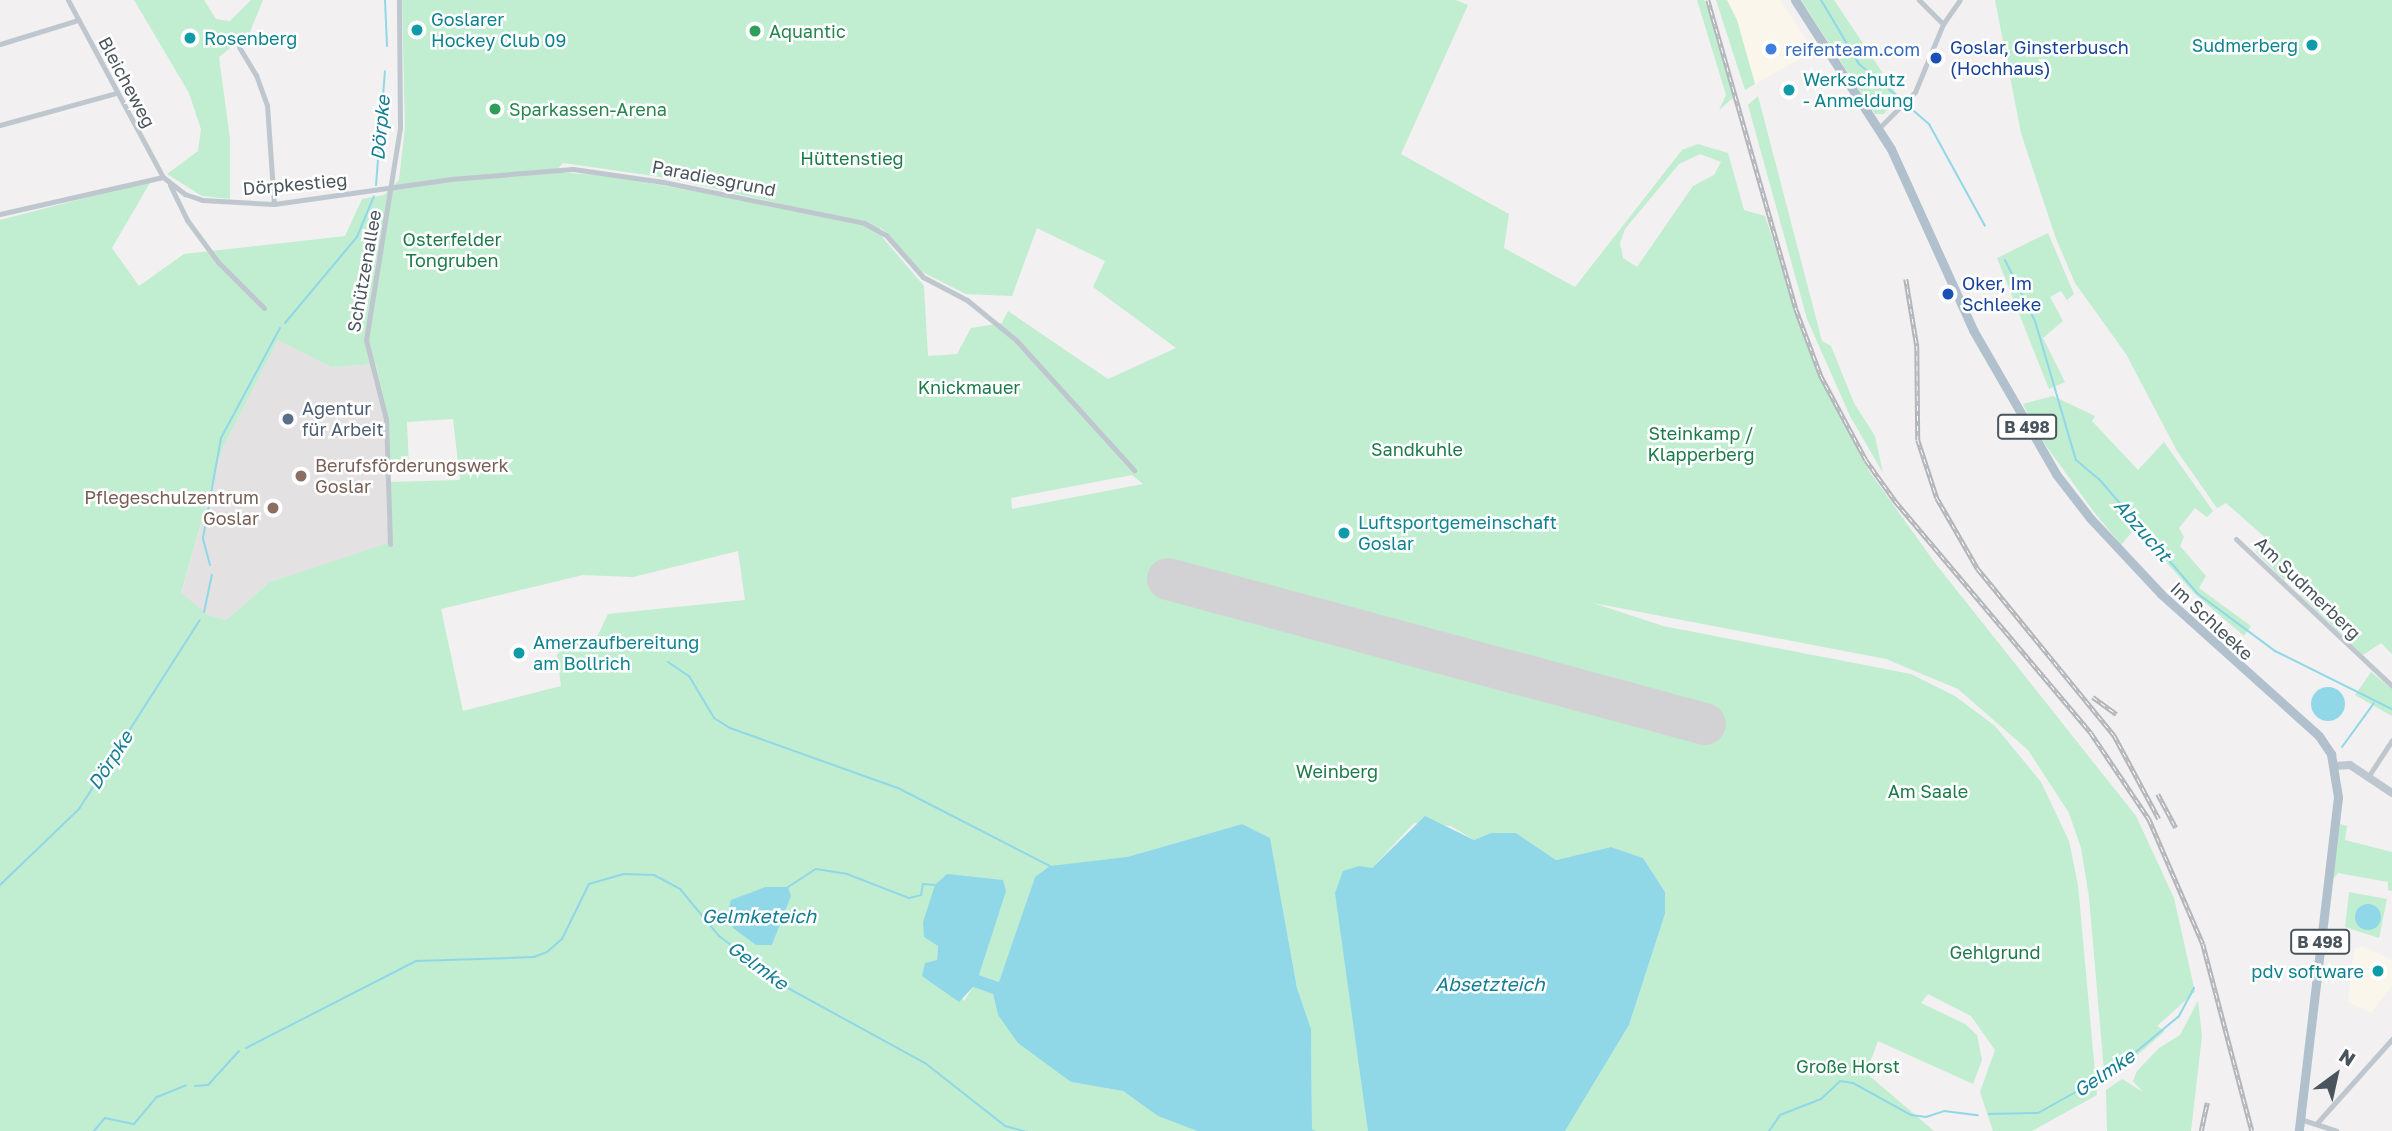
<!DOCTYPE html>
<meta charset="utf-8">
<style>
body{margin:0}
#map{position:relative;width:2392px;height:1131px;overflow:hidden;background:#f2f0f0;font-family:"Golos Text",sans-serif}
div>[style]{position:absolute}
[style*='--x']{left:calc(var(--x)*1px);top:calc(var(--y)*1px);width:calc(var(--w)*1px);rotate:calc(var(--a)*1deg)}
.commercial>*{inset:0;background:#fbf6eb}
.education>*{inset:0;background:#e3e1e1}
.green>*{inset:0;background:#c1edd1}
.water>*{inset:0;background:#90d8e8}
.round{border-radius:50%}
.stream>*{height:2px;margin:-1px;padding:0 1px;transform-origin:1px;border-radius:1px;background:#90d8e8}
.runway>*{height:42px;margin:-21px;padding:0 21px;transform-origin:21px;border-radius:21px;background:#d2d2d5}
.minor>*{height:5px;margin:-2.5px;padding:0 2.5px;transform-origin:2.5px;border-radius:2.5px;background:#bfc7ce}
.secondary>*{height:8px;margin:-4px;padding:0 4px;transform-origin:4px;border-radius:4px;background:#bdc7d0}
.primary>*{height:9px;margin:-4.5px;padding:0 4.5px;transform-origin:4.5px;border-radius:4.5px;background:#b1c0cd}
.rail>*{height:4.5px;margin-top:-2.25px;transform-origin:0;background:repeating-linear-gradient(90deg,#fff 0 5px,#b2b5ba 0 10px);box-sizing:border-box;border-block:2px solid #b2b5ba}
.dots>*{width:19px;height:19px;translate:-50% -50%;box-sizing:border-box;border:4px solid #fff;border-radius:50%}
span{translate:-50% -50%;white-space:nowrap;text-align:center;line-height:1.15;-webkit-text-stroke:5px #fff;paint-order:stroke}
.shield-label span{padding:2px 5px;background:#fff;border:2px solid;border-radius:5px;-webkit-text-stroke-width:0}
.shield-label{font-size:16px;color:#49545c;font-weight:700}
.culture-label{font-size:18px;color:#0d838f}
.left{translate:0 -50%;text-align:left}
.right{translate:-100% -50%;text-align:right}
.leisure-label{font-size:18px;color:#27864d}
.transit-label{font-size:18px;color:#164399}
.shop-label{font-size:18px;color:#366cbe}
.street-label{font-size:18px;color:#49545c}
.park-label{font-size:18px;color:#1c7b49}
.service-label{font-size:18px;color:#4e5e75}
.education-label{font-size:18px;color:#785e54}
.water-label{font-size:19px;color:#147e95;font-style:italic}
.north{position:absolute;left:2301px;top:1040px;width:70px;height:70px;-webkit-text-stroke:5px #fff;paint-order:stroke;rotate:33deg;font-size:19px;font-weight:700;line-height:28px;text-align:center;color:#49545c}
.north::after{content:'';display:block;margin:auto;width:24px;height:32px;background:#49545c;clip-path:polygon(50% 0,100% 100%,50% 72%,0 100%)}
</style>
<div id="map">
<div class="commercial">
<div style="clip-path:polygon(1727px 0,1780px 0,1814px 51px,1755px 84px)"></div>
<div style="clip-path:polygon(2363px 946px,2392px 960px,2392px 986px,2371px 1013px,2348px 1002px,2354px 949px)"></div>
</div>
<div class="education">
<div style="clip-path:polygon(278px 340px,331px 367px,376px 364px,389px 424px,392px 542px,270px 582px,226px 620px,208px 615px,181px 594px,222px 449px)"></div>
</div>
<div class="green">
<div style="clip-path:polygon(134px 0,204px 0,216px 19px,230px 21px,251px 0,263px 0,250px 32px,219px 57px,230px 139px,230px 199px,202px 196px,167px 174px,198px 151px,201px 129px,189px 93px)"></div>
<div style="clip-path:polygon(evenodd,402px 0,1456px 0,1468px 5px,1401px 154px,1509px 214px,1504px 248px,1575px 287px,1682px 150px,1698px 144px,1728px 153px,1744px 210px,1765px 216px,1815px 368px,1869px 471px,1935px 563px,2136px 816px,2174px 898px,2195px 992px,2157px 1026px,2165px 1031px,2105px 1083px,2089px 897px,2081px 848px,2069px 813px,2028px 750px,1958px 689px,1886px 659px,1593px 603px,1663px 626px,1911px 674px,1955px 696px,1995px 726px,2041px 782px,2069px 841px,2078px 885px,2097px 1095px,2032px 1131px,1993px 1131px,1980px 1092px,1995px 1050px,1971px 1016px,1928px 994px,1921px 1003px,1965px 1024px,1977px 1035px,1982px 1060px,1973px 1084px,1878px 1041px,1866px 1073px,1934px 1131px,1565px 1131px,1629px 1025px,1665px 914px,1665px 892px,1643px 858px,1611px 847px,1556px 860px,1516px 833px,1491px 833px,1474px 840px,1451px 826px,1414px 823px,1371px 869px,1359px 866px,1368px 1131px,1316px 1131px,1312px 1129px,1311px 1030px,1297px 988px,1270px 839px,1242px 824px,1127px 857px,1035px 877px,1000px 982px,979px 975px,1005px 891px,938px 946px,937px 960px,964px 1001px,973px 987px,993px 994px,998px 1015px,1071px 1082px,1123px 1091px,1158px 1116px,1197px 1131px,0 1131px,0 220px,151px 181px,112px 248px,139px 286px,184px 254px,345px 236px,362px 199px,384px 195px,399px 180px,405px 127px,402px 0,1700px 154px,1721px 162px,1714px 175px,1693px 186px,1637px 267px,1623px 258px,1620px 243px,1625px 229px,1679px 164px,1700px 154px,402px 0,563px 163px,668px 178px,855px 221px,611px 176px,555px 172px,563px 163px,402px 0,880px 227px,922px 272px,966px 294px,1012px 296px,1037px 228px,1105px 261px,1093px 287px,1176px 348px,1108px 379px,1008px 311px,1002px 323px,971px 328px,957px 354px,928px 356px,924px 286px,883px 238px,880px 227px,402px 0,278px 340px,331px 367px,376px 364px,389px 424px,388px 469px,409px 467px,407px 422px,453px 419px,460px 480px,388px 482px,391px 542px,270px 582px,226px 620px,208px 615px,181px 593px,222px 449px,278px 340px,402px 0,1132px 475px,1143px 484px,1012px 509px,1011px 498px,1132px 475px,402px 0,738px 551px,745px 600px,608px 614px,597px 637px,563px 646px,557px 655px,561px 686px,463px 711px,441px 609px,583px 575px,633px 577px,738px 551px,402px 0,751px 892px,776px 935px,772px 945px,740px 899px,751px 892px)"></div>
<div style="clip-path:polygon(1697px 0,1704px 0,1712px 19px,1735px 96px,1719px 110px,1726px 95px)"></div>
<div style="clip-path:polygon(1716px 0,1727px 0,1737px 20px,1755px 84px,1745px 90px)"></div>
<div style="clip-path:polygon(1801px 0,1834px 0,1898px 96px,1884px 114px,1875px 114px)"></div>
<div style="clip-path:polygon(1995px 0,2392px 0,2392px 654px,2381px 643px,2363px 655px,2300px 595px,2306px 588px,2291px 574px,2284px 580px,2256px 552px,2267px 539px,2226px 503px,2217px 508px,2177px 451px,2126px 354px,2075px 283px,2055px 236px,2021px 133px)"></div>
<div style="clip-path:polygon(1758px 96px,1822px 341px,1831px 346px,1854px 403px,1875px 436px,1883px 473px,1850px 416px,1807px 319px,1748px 105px)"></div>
<div style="clip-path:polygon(2048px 233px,2074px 294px,2067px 300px,2061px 291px,2050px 297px,2063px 321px,2043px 338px,2065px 382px,2049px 389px,1997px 258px)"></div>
<div style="clip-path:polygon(2053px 396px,2095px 416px,2092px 421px,2138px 470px,2164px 442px,2213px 511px,2207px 517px,2195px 508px,2179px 528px,2184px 537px,2180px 546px,2206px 576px,2199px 588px,2251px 626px,2244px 636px,2195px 594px,2135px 528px,2121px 545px,2094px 512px,2039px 436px,2023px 404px)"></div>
<div style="clip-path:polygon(2371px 672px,2392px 689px,2392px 716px,2355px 695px)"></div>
<div style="clip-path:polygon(2340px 824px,2347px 826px,2345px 840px,2392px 852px,2392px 891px,2388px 890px,2388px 882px,2338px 873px,2333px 879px)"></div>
<div style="clip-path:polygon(2349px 892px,2387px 899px,2379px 938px,2345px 927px)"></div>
<div style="clip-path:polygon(2198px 1001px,2202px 1036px,2191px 1131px,2107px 1131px,2106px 1090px,2122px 1079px,2143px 1092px,2133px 1081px,2137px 1071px,2159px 1048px,2180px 1035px)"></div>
</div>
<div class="water">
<div class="round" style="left:2311px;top:687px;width:34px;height:34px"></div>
<div style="clip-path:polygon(1425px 816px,1474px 840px,1491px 833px,1516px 833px,1556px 860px,1611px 847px,1643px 858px,1665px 892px,1665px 914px,1629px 1025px,1565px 1131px,1368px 1131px,1335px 893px,1343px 871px,1359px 866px,1372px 868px)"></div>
<div style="clip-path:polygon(1242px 824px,1270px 838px,1297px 988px,1311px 1029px,1312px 1129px,1316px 1131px,1197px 1131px,1158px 1116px,1123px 1091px,1071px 1082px,1018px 1043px,998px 1015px,993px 994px,973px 987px,959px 1002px,922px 976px,925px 963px,937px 960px,938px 946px,924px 937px,923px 922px,935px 885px,947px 874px,1003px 880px,1006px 891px,979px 975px,999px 982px,1035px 877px,1050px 866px,1127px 857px)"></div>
<div style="clip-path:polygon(765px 887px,788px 887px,791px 896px,772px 945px,756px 945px,733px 928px,727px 915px,731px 900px)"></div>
<div class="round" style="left:2355px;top:904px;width:26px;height:26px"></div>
</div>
<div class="stream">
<div style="--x:385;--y:0;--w:46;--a:87.5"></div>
<div style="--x:1821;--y:0;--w:74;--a:59.3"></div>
<div style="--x:1859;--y:64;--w:57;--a:40.1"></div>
<div style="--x:1907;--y:105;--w:29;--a:41"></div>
<div style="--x:1929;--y:124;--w:116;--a:61.2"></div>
<div style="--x:376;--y:185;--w:114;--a:-85.5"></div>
<div style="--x:2005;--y:260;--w:68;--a:63.8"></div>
<div style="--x:2035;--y:321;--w:145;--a:73.6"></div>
<div style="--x:2076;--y:460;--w:30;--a:40"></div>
<div style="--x:2099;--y:479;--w:152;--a:49.3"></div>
<div style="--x:2198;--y:594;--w:96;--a:36.5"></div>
<div style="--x:2275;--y:651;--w:131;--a:26.4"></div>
<div style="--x:285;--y:323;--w:112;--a:-50.1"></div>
<div style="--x:357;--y:237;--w:44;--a:-67.5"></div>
<div style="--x:210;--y:565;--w:28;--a:-105"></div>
<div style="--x:203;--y:538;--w:102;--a:-79.8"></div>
<div style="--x:221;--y:438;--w:125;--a:-61.8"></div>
<div style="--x:204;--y:612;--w:38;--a:-78"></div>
<div style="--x:668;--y:662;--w:25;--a:34"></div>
<div style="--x:689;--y:676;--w:49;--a:59.2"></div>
<div style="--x:714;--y:718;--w:19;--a:32"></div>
<div style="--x:730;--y:728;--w:178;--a:19.7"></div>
<div style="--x:898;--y:788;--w:171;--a:27.2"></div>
<div style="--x:2342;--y:747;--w:54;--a:-54"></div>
<div style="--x:0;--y:885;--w:110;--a:-43.9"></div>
<div style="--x:79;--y:809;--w:224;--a:-57.4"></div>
<div style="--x:788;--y:887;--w:33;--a:-33"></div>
<div style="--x:816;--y:869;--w:31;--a:9"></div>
<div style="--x:847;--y:874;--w:66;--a:21.2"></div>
<div style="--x:909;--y:898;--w:12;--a:-14"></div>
<div style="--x:921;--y:895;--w:11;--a:-80"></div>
<div style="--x:923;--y:884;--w:12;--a:5"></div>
<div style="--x:246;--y:1048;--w:191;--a:-27.1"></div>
<div style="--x:416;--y:961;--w:118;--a:-1.9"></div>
<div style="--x:534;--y:957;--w:14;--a:-21"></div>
<div style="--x:547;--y:952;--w:20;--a:-41"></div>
<div style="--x:562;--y:939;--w:61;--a:-63.9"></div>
<div style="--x:589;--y:884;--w:36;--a:-16"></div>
<div style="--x:624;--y:874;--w:30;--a:2"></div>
<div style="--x:654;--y:875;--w:30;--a:28"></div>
<div style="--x:680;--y:889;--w:61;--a:50.3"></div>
<div style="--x:719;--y:936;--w:84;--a:37.3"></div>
<div style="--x:786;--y:987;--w:158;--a:28.7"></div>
<div style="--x:925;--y:1063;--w:102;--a:38.2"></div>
<div style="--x:1005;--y:1126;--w:20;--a:15"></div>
<div style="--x:195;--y:1086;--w:13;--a:-4"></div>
<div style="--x:208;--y:1085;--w:46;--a:-47.6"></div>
<div style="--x:1989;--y:1114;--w:49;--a:-1.2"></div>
<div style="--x:2038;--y:1113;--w:86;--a:-29.2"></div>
<div style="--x:2113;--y:1071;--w:86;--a:-39.8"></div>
<div style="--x:2179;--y:1016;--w:32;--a:-62"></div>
<div style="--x:94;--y:1131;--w:17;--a:-50"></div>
<div style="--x:105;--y:1118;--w:30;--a:12"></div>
<div style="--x:134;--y:1124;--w:35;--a:-50"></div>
<div style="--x:157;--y:1097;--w:31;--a:-22"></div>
<div style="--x:1769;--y:1131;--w:19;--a:-55"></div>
<div style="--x:1780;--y:1115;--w:44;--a:-21.3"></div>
<div style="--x:1821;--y:1099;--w:26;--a:-43"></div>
<div style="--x:1840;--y:1081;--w:13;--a:9"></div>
<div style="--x:1853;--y:1083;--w:66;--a:28.9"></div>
<div style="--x:1911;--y:1115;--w:15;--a:8"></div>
<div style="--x:1926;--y:1117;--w:19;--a:-18"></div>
<div style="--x:1944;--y:1111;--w:34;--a:7"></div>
</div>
<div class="runway">
<div style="--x:1168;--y:579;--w:556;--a:15.11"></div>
</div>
<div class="minor">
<div style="--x:68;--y:0;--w:201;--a:61.8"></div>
<div style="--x:163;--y:177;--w:28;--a:38"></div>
<div style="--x:185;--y:194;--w:18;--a:19"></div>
<div style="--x:202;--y:200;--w:72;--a:3.2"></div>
<div style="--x:274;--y:204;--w:179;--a:-8"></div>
<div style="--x:451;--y:179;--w:122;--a:-4.7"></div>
<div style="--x:573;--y:169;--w:91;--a:8.2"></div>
<div style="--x:663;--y:182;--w:205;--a:11.5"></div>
<div style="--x:864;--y:223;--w:25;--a:29"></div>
<div style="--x:886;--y:235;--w:56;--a:48.6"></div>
<div style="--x:923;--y:277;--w:50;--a:27.6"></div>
<div style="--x:967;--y:300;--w:63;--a:39.2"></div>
<div style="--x:1016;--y:340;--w:176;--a:47.8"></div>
<div style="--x:1919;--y:0;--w:34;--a:45"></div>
<div style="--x:0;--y:44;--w:82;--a:-17.1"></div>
<div style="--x:239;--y:47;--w:33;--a:59"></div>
<div style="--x:256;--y:75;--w:32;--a:70"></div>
<div style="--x:267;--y:105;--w:99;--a:86"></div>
<div style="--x:0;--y:125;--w:120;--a:-15.4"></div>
<div style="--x:1878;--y:129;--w:52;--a:-45"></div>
<div style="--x:1915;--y:92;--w:74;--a:-67.6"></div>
<div style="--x:1943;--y:24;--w:29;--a:-55"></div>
<div style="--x:170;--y:185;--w:39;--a:64"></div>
<div style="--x:187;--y:220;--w:52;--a:53.6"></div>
<div style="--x:218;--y:262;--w:65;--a:45"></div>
<div style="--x:0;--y:214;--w:167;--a:-12.8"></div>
<div style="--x:2236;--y:539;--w:214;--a:43.3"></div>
<div style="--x:390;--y:544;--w:125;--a:-91.8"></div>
<div style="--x:386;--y:419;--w:81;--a:-104.2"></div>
<div style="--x:366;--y:340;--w:216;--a:-80.9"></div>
<div style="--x:400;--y:127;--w:127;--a:-90.5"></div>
<div style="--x:2368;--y:777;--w:44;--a:-57"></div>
<div style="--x:2300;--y:1119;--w:38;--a:18"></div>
<div style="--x:2317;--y:1123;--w:113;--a:-48.2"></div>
</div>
<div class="secondary">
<div style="--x:2335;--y:766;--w:15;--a:-4"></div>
<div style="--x:2350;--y:765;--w:50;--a:33.7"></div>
</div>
<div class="primary">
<div style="--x:1795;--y:0;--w:177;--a:57.2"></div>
<div style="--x:1891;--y:149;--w:199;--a:65.6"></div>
<div style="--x:1973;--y:330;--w:166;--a:60"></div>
<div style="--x:2056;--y:474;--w:56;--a:52.3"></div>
<div style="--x:2090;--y:518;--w:104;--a:46.9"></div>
<div style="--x:2161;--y:594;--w:212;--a:41.9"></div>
<div style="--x:2319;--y:736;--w:22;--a:56"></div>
<div style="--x:2331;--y:754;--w:44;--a:80.8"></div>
<div style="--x:2338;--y:797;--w:336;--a:96.7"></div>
</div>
<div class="rail">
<div style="--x:1708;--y:0;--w:321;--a:74.1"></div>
<div style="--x:1796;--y:309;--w:72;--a:69.5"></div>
<div style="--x:1821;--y:376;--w:95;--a:61.8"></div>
<div style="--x:1866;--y:460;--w:52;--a:54.5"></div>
<div style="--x:1896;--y:502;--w:302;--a:49.8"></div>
<div style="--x:2091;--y:733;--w:104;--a:56"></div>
<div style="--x:2149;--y:819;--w:136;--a:66.6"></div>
<div style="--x:2203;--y:944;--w:193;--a:75.3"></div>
<div style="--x:1906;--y:279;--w:68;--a:80.7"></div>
<div style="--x:1917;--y:346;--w:94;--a:89.4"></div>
<div style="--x:1918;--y:440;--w:61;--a:71.9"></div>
<div style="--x:1937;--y:498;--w:82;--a:60"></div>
<div style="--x:1978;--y:569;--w:215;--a:50.7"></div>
<div style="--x:2114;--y:735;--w:95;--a:61.8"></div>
<div style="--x:2093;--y:697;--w:29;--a:36"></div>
<div style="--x:2158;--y:794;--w:38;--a:62"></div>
<div style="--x:2201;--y:1131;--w:29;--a:-78"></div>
</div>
<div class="dots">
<div style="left:417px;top:30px;background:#0f9aa8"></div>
<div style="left:755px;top:31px;background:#2e9e5b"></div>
<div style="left:190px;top:38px;background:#0f9aa8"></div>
<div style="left:2312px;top:45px;background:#0f9aa8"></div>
<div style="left:1771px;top:49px;background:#3f7fe0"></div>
<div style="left:1936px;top:58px;background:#1a4fb4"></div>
<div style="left:1789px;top:90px;background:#0f9aa8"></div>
<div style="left:495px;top:109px;background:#2e9e5b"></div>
<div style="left:1948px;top:294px;background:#1a4fb4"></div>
<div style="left:288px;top:419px;background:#5c6f8a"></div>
<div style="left:301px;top:476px;background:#8d6e63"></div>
<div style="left:273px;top:508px;background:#8d6e63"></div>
<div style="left:1344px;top:533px;background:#0f9aa8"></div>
<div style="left:519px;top:653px;background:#0f9aa8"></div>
<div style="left:2378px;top:971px;background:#0f9aa8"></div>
</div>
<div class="shield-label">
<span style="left:2027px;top:427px">B 498</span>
<span style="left:2320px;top:942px">B 498</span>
</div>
<div class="culture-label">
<span class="left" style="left:431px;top:30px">Goslarer<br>Hockey Club 09</span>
<span class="left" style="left:204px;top:38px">Rosenberg</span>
<span class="right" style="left:2298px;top:45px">Sudmerberg</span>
<span class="left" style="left:1803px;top:90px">Werkschutz<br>- Anmeldung</span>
<span class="left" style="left:1358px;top:533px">Luftsportgemeinschaft<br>Goslar</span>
<span class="left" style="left:533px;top:653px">Amerzaufbereitung<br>am Bollrich</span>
<span class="right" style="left:2364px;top:971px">pdv software</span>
</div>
<div class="leisure-label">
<span class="left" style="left:769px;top:31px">Aquantic</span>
<span class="left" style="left:509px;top:109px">Sparkassen-Arena</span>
</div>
<div class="transit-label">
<span class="left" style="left:1950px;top:58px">Goslar, Ginsterbusch<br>(Hochhaus)</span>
<span class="left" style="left:1962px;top:294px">Oker, Im<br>Schleeke</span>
</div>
<div class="shop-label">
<span class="left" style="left:1785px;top:49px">reifenteam.com</span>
</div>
<div class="street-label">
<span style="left:127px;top:82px;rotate:62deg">Bleicheweg</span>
<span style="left:714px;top:178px;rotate:11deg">Paradiesgrund</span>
<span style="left:295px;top:184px;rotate:-5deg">Dörpkestieg</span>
<span style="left:364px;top:271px;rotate:-80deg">Schützenallee</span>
<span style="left:2308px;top:588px;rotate:44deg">Am Sudmerberg</span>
<span style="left:2212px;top:621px;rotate:43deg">Im Schleeke</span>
</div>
<div class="park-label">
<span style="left:852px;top:158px">Hüttenstieg</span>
<span style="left:452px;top:250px">Osterfelder<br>Tongruben</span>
<span style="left:969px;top:387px">Knickmauer</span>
<span style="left:1701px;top:444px">Steinkamp /<br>Klapperberg</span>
<span style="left:1417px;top:449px">Sandkuhle</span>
<span style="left:1337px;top:771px">Weinberg</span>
<span style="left:1928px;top:791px">Am Saale</span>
<span style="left:1995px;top:952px">Gehlgrund</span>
<span style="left:1848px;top:1066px">Große Horst</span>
</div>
<div class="service-label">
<span class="left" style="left:302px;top:419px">Agentur<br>für Arbeit</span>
</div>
<div class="education-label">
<span class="left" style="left:315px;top:476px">Berufsförderungswerk<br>Goslar</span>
<span class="right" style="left:259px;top:508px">Pflegeschulzentrum<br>Goslar</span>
</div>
<div class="water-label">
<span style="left:380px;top:128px;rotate:-85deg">Dörpke</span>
<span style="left:2143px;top:530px;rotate:49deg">Abzucht</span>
<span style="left:110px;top:760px;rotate:-57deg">Dörpke</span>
<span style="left:759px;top:916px">Gelmketeich</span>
<span style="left:758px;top:965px;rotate:36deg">Gelmke</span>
<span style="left:1490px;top:984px">Absetzteich</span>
<span style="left:2104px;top:1073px;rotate:-34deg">Gelmke</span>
</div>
<div class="north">N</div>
</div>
